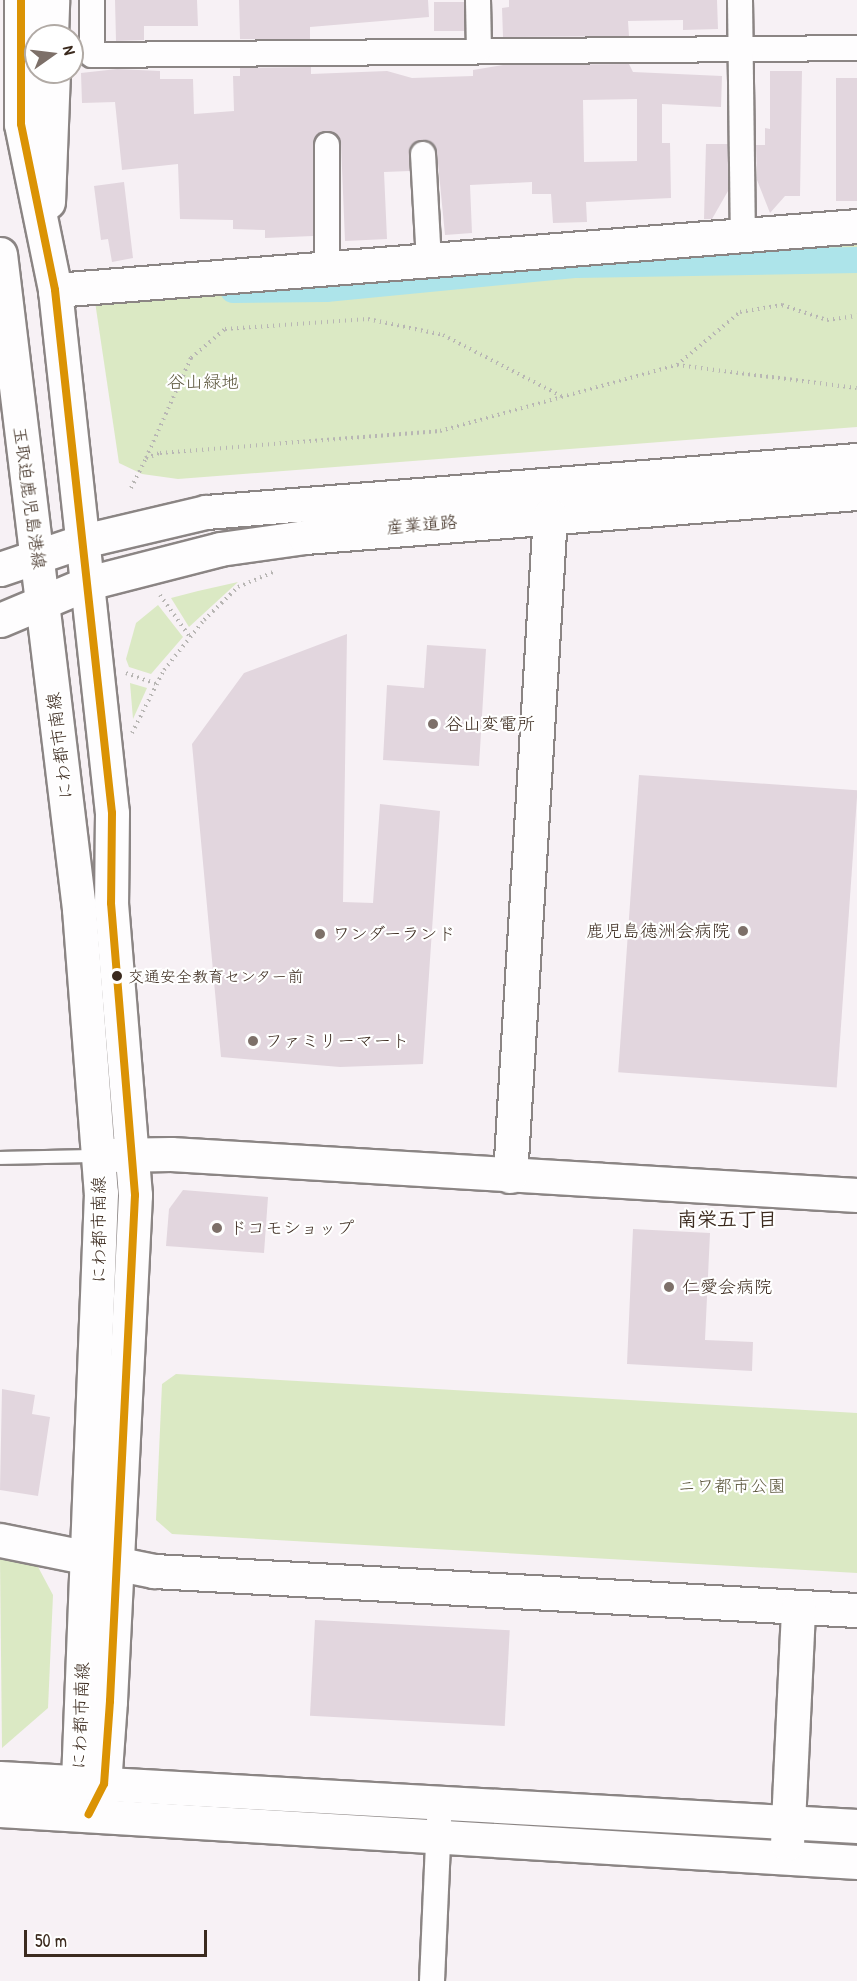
<!DOCTYPE html>
<meta charset="utf-8">
<style>
body{margin:0}
#map{position:relative;width:857px;height:1981px;overflow:hidden;background:#f7f1f5;font-family:"Patrick Hand","Klee One",sans-serif}
div>[style]{position:absolute}
[style*='--x']{left:calc(var(--x)*1px);top:calc(var(--y)*1px);width:calc(var(--w)*1px);rotate:calc(var(--a)*1deg)}
.green>*{inset:0;background:#dbe9c4}
.canal>*{height:26px;margin:-13px;padding:0 13px;transform-origin:13px;border-radius:13px;background:#ade4ea}
.building>*{inset:0;background:#e2d6de;transform-origin:0 0}
.path>*{height:4px;margin-top:-2px;transform-origin:0;background:repeating-linear-gradient(90deg,#b8b6b4 0 1.5px,transparent 0 6px)}
.roads{filter:drop-shadow(2px 0 #8b8584) drop-shadow(-2px 0 #8b8584) drop-shadow(0 2px #8b8584) drop-shadow(0 -2px #8b8584)}
.lane>*{height:12px;margin:-6px;padding:0 6px;transform-origin:6px;border-radius:6px;background:#fefdfe}
.street>*{height:24px;margin:-12px;padding:0 12px;transform-origin:12px;border-radius:12px;background:#fefdfe}
.secondary>*{height:33px;margin:-16.5px;padding:0 16.5px;transform-origin:16.5px;border-radius:16.5px;background:#fefdfe}
.bus-1>*{height:8px;margin:-4px;padding:0 4px;transform-origin:4px;border-radius:4px;background:#db9304}
.dots>*{width:16px;height:16px;translate:-50% -50%;box-sizing:border-box;border:3px solid #fff;border-radius:50%}
span{translate:-50% -50%;white-space:nowrap;text-align:center;line-height:1.15;-webkit-text-stroke:4.5px #fff;paint-order:stroke}
.bus-label{font-size:16px;color:#3b2a1e}
.left{translate:0 -50%;text-align:left}
.park-label{font-size:18px;color:#5d583e}
.street-label{font-size:18px;color:#3b2a1e}
.poi-label{font-size:18px;color:#3b2a1e}
.right{translate:-100% -50%;text-align:right}
.neighbourhood-label{font-size:20px;color:#3b2a1e;font-weight:700}
.north{position:absolute;left:24px;top:24px;width:60px;height:60px;box-sizing:border-box;background:#fff;border:2px solid #b1aaa5;border-radius:50%;rotate:76deg;font-size:16px;font-weight:700;line-height:24px;text-align:center;color:#3b2a1e}
.north::after{content:'';display:block;margin:auto;width:21px;height:27px;background:#7d7069;clip-path:polygon(50% 0,100% 100%,50% 72%,0 100%)}
.scale{position:absolute;left:24px;top:1930px;width:183px;height:27px;box-sizing:border-box;border:3px solid #3b2a1e;border-top:0;padding-left:8px;font-size:18px;line-height:21px;white-space:nowrap;color:#3b2a1e;-webkit-text-stroke:4px #fff;paint-order:stroke}
</style>
<div id="map">
<div class="green">
<div style="clip-path:polygon(857px 242px,857px 427px,178px 479px,142px 474px,119px 463px,94px 295px)"></div>
<div style="clip-path:polygon(238px 582px,189px 627px,171px 598px,198px 591px)"></div>
<div style="clip-path:polygon(158px 605px,183px 637px,151px 674px,129px 667px,126px 659px,136px 623px)"></div>
<div style="clip-path:polygon(130px 683px,147px 688px,133px 719px)"></div>
<div style="clip-path:polygon(176px 1374px,857px 1413px,857px 1573px,172px 1534px,156px 1520px,162px 1384px)"></div>
<div style="clip-path:polygon(0 1558px,37px 1565px,53px 1595px,48px 1708px,2px 1748px)"></div>
</div>
<div class="canal">
<div style="--x:233;--y:290;--w:93;--a:-0.6"></div>
<div style="--x:326;--y:289;--w:252;--a:-5.5"></div>
<div style="--x:577;--y:265;--w:280;--a:-1"></div>
</div>
<div class="building">
<div style="clip-path:polygon(115px 0,197px 0,198px 26px,144px 26px,144px 40px,116px 41px)"></div>
<div style="clip-path:polygon(239px 0,428px 0,429px 17px,310px 27px,310px 39px,240px 39px)"></div>
<div style="clip-path:polygon(509px 0,717px 0,718px 29px,683px 30px,683px 20px,628px 21px,629px 36px,503px 37px,502px 8px,509px 7px)"></div>
<div style="left:434px;top:2px;width:30px;height:29px"></div>
<div style="clip-path:polygon(evenodd,629px 64px,633px 72px,722px 76px,721px 107px,662px 104px,662px 143px,670px 143px,671px 198px,586px 202px,587px 222px,553px 223px,551px 194px,532px 194px,532px 182px,470px 185px,472px 233px,445px 235px,437px 153px,422px 140px,410px 148px,410px 171px,384px 172px,387px 239px,345px 241px,341px 144px,328px 131px,313px 144px,313px 236px,265px 238px,265px 230px,233px 229px,233px 220px,180px 219px,178px 164px,122px 170px,115px 102px,82px 103px,81px 73px,117px 69px,160px 71px,160px 79px,193px 79px,194px 114px,234px 111px,233px 76px,240px 76px,240px 68px,311px 67px,311px 74px,387px 71px,412px 78px,473px 76px,473px 70px,503px 65px,629px 64px,637px 99px,637px 161px,584px 162px,583px 100px,637px 99px)"></div>
<div style="clip-path:polygon(770px 71px,802px 71px,800px 196px,785px 196px,770px 213px,757px 180px,756px 145px,765px 145px,765px 128px,770px 129px)"></div>
<div style="left:836px;top:78px;width:21px;height:123px"></div>
<div style="clip-path:polygon(706px 144px,728px 144px,728px 191px,712px 219px,704px 219px)"></div>
<div style="clip-path:polygon(124px 182px,133px 258px,112px 262px,108px 239px,101px 240px,94px 186px)"></div>
<div style="clip-path:polygon(347px 634px,343px 902px,373px 903px,380px 804px,440px 811px,423px 1064px,340px 1067px,221px 1057px,192px 744px,244px 673px)"></div>
<div style="clip-path:polygon(427px 645px,486px 649px,479px 766px,383px 760px,387px 685px,424px 688px)"></div>
<div style="left:639px;top:775px;width:219px;height:298px;rotate:4deg"></div>
<div style="clip-path:polygon(183px 1190px,268px 1197px,264px 1253px,166px 1246px,169px 1209px)"></div>
<div style="clip-path:polygon(633px 1229px,710px 1233px,705px 1340px,753px 1342px,752px 1371px,627px 1364px)"></div>
<div style="clip-path:polygon(2px 1389px,35px 1395px,32px 1414px,50px 1417px,38px 1496px,0 1490px)"></div>
<div style="left:315px;top:1620px;width:195px;height:96px;rotate:3deg"></div>
</div>
<div class="path">
<div style="--x:677;--y:365;--w:82;--a:-40.1"></div>
<div style="--x:740;--y:312;--w:43;--a:-9.5"></div>
<div style="--x:782;--y:305;--w:47;--a:18.4"></div>
<div style="--x:827;--y:320;--w:30;--a:-8"></div>
<div style="--x:146;--y:458;--w:110;--a:-65.8"></div>
<div style="--x:191;--y:358;--w:45;--a:-40.5"></div>
<div style="--x:225;--y:329;--w:143;--a:-4"></div>
<div style="--x:368;--y:319;--w:77;--a:12"></div>
<div style="--x:443;--y:335;--w:133;--a:27.3"></div>
<div style="--x:131;--y:488;--w:34;--a:-63"></div>
<div style="--x:146;--y:458;--w:15;--a:-20"></div>
<div style="--x:160;--y:453;--w:281;--a:-4.5"></div>
<div style="--x:440;--y:431;--w:246;--a:-15.6"></div>
<div style="--x:677;--y:365;--w:181;--a:7.3"></div>
<div style="--x:160;--y:595;--w:52;--a:54.5"></div>
<div style="--x:126;--y:673;--w:32;--a:20"></div>
<div style="--x:132;--y:733;--w:71;--a:-63.1"></div>
<div style="--x:164;--y:670;--w:64;--a:-51.3"></div>
<div style="--x:204;--y:620;--w:47;--a:-44.1"></div>
<div style="--x:238;--y:587;--w:38;--a:-23"></div>
</div>
<div class="roads">
<div class="lane">
<div style="--x:0;--y:1158;--w:97;--a:-1.2"></div>
</div>
<div class="street">
<div style="--x:92;--y:0;--w:55;--a:90"></div>
<div style="--x:92;--y:55;--w:765;--a:-0.52"></div>
<div style="--x:478;--y:0;--w:50;--a:88.9"></div>
<div style="--x:740;--y:0;--w:234;--a:89.3"></div>
<div style="--x:423;--y:154;--w:106;--a:86.8"></div>
<div style="--x:327;--y:268;--w:123;--a:-90"></div>
<div style="--x:432;--y:1981;--w:161;--a:-87.5"></div>
</div>
<div class="secondary">
<div style="--x:21;--y:0;--w:124;--a:90"></div>
<div style="--x:21;--y:124;--w:169;--a:78.4"></div>
<div style="--x:55;--y:290;--w:526;--a:83.78"></div>
<div style="--x:112;--y:813;--w:90;--a:90.6"></div>
<div style="--x:111;--y:903;--w:293;--a:85.3"></div>
<div style="--x:135;--y:1195;--w:507;--a:92.83"></div>
<div style="--x:110;--y:1701;--w:83;--a:94.1"></div>
<div style="--x:104;--y:1784;--w:34;--a:117"></div>
<div style="--x:51;--y:36;--w:36;--a:-88"></div>
<div style="--x:48;--y:202;--w:130;--a:-87.8"></div>
<div style="--x:0;--y:254;--w:660;--a:83.12"></div>
<div style="--x:79;--y:909;--w:285;--a:85.6"></div>
<div style="--x:101;--y:1193;--w:589;--a:92.24"></div>
<div style="--x:78;--y:1782;--w:34;--a:71"></div>
<div style="--x:55;--y:290;--w:805;--a:-4.56"></div>
<div style="--x:0;--y:569;--w:88;--a:-18.6"></div>
<div style="--x:83;--y:541;--w:126;--a:-13.3"></div>
<div style="--x:206;--y:512;--w:653;--a:-4.57"></div>
<div style="--x:0;--y:620;--w:95;--a:-22.8"></div>
<div style="--x:88;--y:583;--w:136;--a:-14.4"></div>
<div style="--x:220;--y:549;--w:86;--a:-8"></div>
<div style="--x:305;--y:537;--w:554;--a:-4.56"></div>
<div style="--x:109;--y:1155;--w:62;--a:-0.9"></div>
<div style="--x:171;--y:1154;--w:687;--a:3.42"></div>
<div style="--x:510;--y:1176;--w:662;--a:-86.54"></div>
<div style="--x:0;--y:1540;--w:157;--a:11.4"></div>
<div style="--x:154;--y:1571;--w:704;--a:3.18"></div>
<div style="--x:0;--y:1778;--w:858;--a:3.21"></div>
<div style="--x:0;--y:1810;--w:859;--a:3.47"></div>
<div style="--x:787;--y:1844;--w:237;--a:-87.3"></div>
</div>
</div>
<div class="bus-1">
<div style="--x:21;--y:0;--w:124;--a:90"></div>
<div style="--x:21;--y:124;--w:169;--a:78.4"></div>
<div style="--x:55;--y:290;--w:526;--a:83.78"></div>
<div style="--x:112;--y:813;--w:90;--a:90.6"></div>
<div style="--x:111;--y:903;--w:293;--a:85.3"></div>
<div style="--x:135;--y:1195;--w:507;--a:92.83"></div>
<div style="--x:110;--y:1701;--w:83;--a:94.1"></div>
<div style="--x:104;--y:1784;--w:34;--a:117"></div>
</div>
<div class="dots">
<div style="left:433px;top:724px;background:#7d7069"></div>
<div style="left:743px;top:931px;background:#7d7069"></div>
<div style="left:320px;top:934px;background:#7d7069"></div>
<div style="left:117px;top:976px;background:#3b2a1e"></div>
<div style="left:253px;top:1041px;background:#7d7069"></div>
<div style="left:217px;top:1228px;background:#7d7069"></div>
<div style="left:669px;top:1287px;background:#7d7069"></div>
</div>
<div class="bus-label">
<span class="left" style="left:128px;top:976px">交通安全教育センター前</span>
</div>
<div class="park-label">
<span style="left:203px;top:382px">谷山緑地</span>
<span style="left:732px;top:1486px">ニワ都市公園</span>
</div>
<div class="street-label">
<span style="left:29px;top:498px;rotate:82deg">玉取迫鹿児島港線</span>
<span style="left:422px;top:525px;rotate:-5deg">産業道路</span>
<span style="left:60px;top:746px;rotate:-97deg">にわ都市南線</span>
<span style="left:99px;top:1230px;rotate:-90deg">にわ都市南線</span>
<span style="left:81px;top:1716px;rotate:-88deg">にわ都市南線</span>
</div>
<div class="poi-label">
<span class="left" style="left:445px;top:724px">谷山変電所</span>
<span class="right" style="left:730px;top:931px">鹿児島徳洲会病院</span>
<span class="left" style="left:332px;top:934px">ワンダーランド</span>
<span class="left" style="left:265px;top:1041px">ファミリーマート</span>
<span class="left" style="left:229px;top:1228px">ドコモショップ</span>
<span class="left" style="left:682px;top:1287px">仁愛会病院</span>
</div>
<div class="neighbourhood-label">
<span style="left:727px;top:1218px">南栄五丁目</span>
</div>
<div class="north">N</div>
<div class="scale">50 m</div>
</div>
